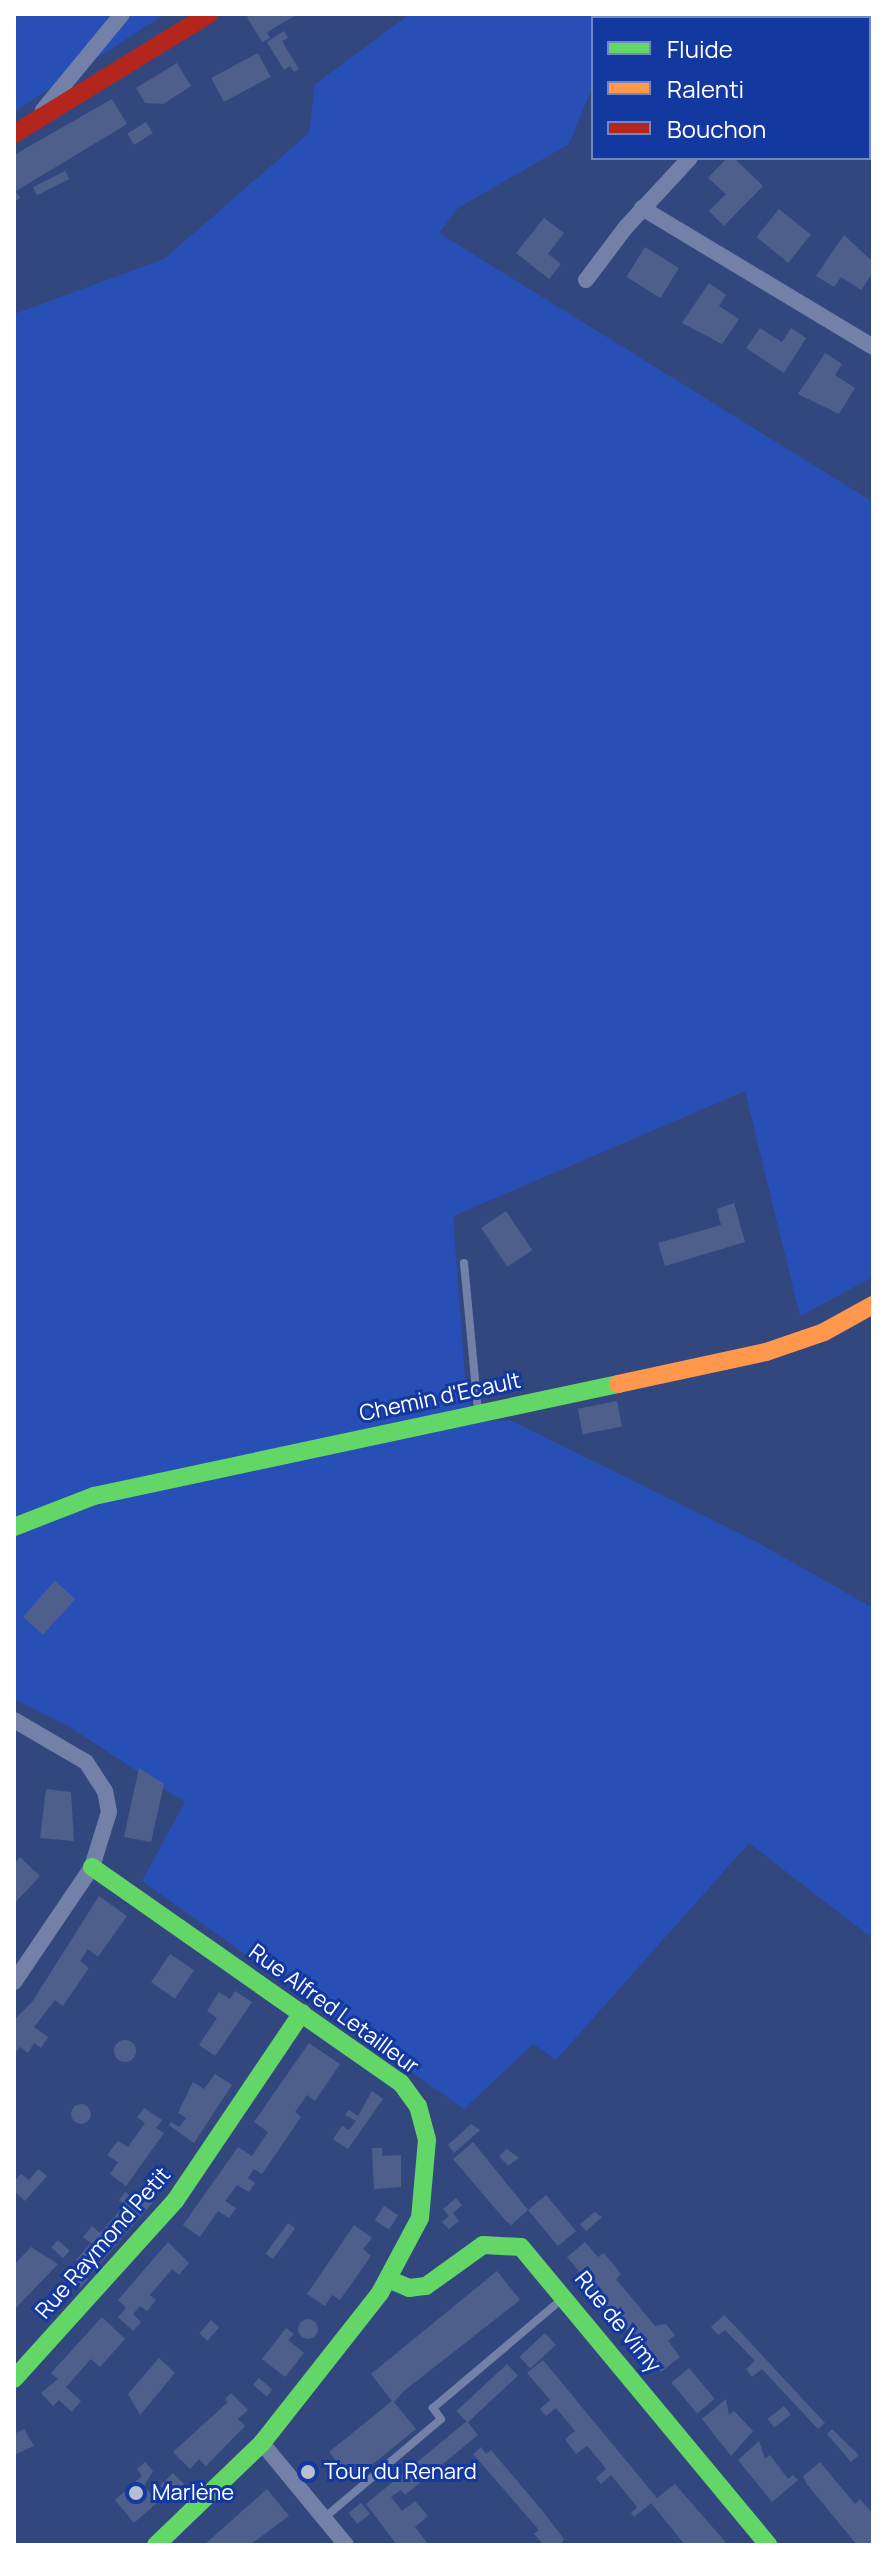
<!DOCTYPE html>
<meta charset="utf-8">
<style>
body{margin:0}
#map{position:relative;width:887px;height:2559px;overflow:hidden;background:#33477f;font-family:Manrope,sans-serif}
div>[style]{position:absolute}
[style*='--x']{left:calc(var(--x)*1px);top:calc(var(--y)*1px);width:calc(var(--w)*1px);rotate:calc(var(--a)*1deg)}
.green>*{inset:0;background:#284fb5}
.building>*{inset:0;background:#4f5f8c;transform-origin:0 0}
.round{border-radius:50%}
.lane>*{height:8px;margin:-4px;padding:0 4px;transform-origin:4px;border-radius:4px;background:#7381a9}
.street>*{height:16px;margin:-8px;padding:0 8px;transform-origin:8px;border-radius:8px;background:#7381a9}
.fast>*{height:18px;margin:-9px;padding:0 9px;transform-origin:9px;border-radius:9px;background:#63d668}
.slow>*{height:18px;margin:-9px;padding:0 9px;transform-origin:9px;border-radius:9px;background:#ff974d}
.jam>*{height:18px;margin:-9px;padding:0 9px;transform-origin:9px;border-radius:9px;background:#b3261e}
.dots>*{width:22px;height:22px;translate:-50% -50%;box-sizing:border-box;border:4px solid #13389f;border-radius:50%}
span{translate:-50% -50%;white-space:nowrap;text-align:center;line-height:1.15;-webkit-text-stroke:6px #13389f;paint-order:stroke}
.street-label{font-size:22px;color:#fff}
.poi-label{font-size:22px;color:#fff}
.left{translate:0 -50%;text-align:left}
.frame{position:absolute;inset:0;border:16px solid #fff;pointer-events:none}
.legend{position:absolute;left:591px;top:16px;width:280px;height:144px;box-sizing:border-box;background:#13389f;border:2px solid #7188c5;margin:0;padding:10px 14px;list-style:none;font-size:24px;color:#fff}
.legend li{display:flex;align-items:center;gap:16px;height:40px}
.legend b{width:40px;border:2px solid #7188c5}
</style>
<div id="map">
<div class="green">
<div style="clip-path:polygon(14px 14px,165px 14px,14px 112px)"></div>
<div style="clip-path:polygon(410px 14px,647px 14px,593px 18px,593px 85px,569px 144px,458px 208px,439px 233px,873px 502px,873px 1277px,800px 1316px,745px 1091px,453px 1216px,466px 1392px,477px 1422px,510px 1420px,755px 1541px,873px 1608px,873px 1939px,749px 1843px,556px 2060px,533px 2044px,464px 2109px,142px 1881px,185px 1802px,68px 1726px,14px 1699px,14px 314px,164px 259px,309px 133px,315px 84px)"></div>
</div>
<div class="building">
<div style="clip-path:polygon(251px 14px,298px 14px,267px 32px,270px 38px,262px 42px,247px 17px)"></div>
<div style="clip-path:polygon(737px 14px,776px 14px,780px 18px,733px 18px)"></div>
<div style="clip-path:polygon(284px 31px,288px 38px,282px 41px,299px 69px,294px 72px,290px 66px,284px 70px,267px 42px)"></div>
<div style="left:258px;top:53px;width:27px;height:53px;rotate:62deg"></div>
<div style="clip-path:polygon(177px 63px,191px 86px,163px 104px,145px 103px,136px 88px)"></div>
<div style="clip-path:polygon(112px 99px,127px 124px,16px 191px,20px 198px,14px 202px,14px 155px)"></div>
<div style="left:146px;top:122px;width:13px;height:22px;rotate:58deg"></div>
<div style="clip-path:polygon(727px 158px,734px 158px,763px 186px,724px 226px,709px 211px,726px 194px,708px 178px)"></div>
<div style="left:65px;top:171px;width:9px;height:36px;rotate:63deg"></div>
<div style="left:779px;top:209px;width:41px;height:36px;rotate:39deg"></div>
<div style="clip-path:polygon(544px 218px,564px 233px,548px 254px,561px 264px,549px 279px,516px 253px)"></div>
<div style="clip-path:polygon(844px 235px,873px 262px,873px 272px,861px 290px,841px 277px,834px 287px,816px 276px)"></div>
<div style="left:645px;top:247px;width:40px;height:35px;rotate:32deg"></div>
<div style="clip-path:polygon(709px 283px,726px 295px,719px 306px,739px 319px,722px 344px,682px 323px)"></div>
<div style="clip-path:polygon(760px 328px,782px 342px,791px 328px,806px 338px,784px 373px,746px 348px)"></div>
<div style="clip-path:polygon(825px 353px,842px 364px,835px 375px,855px 388px,839px 414px,798px 394px)"></div>
<div style="clip-path:polygon(734px 1203px,745px 1242px,665px 1266px,658px 1243px,721px 1225px,717px 1209px)"></div>
<div style="left:506px;top:1211px;width:47px;height:30px;rotate:56deg"></div>
<div style="left:617px;top:1401px;width:26px;height:40px;rotate:79deg"></div>
<div style="left:55px;top:1581px;width:27px;height:48px;rotate:42deg"></div>
<div style="clip-path:polygon(139px 1768px,164px 1784px,151px 1842px,124px 1837px)"></div>
<div style="clip-path:polygon(46px 1789px,71px 1792px,74px 1841px,40px 1838px)"></div>
<div style="clip-path:polygon(20px 1857px,40px 1876px,14px 1904px,14px 1864px)"></div>
<div style="clip-path:polygon(99px 1896px,127px 1916px,98px 1957px,88px 1949px,80px 1961px,89px 1968px,63px 2006px,55px 2000px,34px 2027px,48px 2037px,41px 2048px,34px 2043px,28px 2053px,20px 2047px,14px 2054px,14px 2020px,32px 2002px)"></div>
<div style="left:170px;top:1954px;width:29px;height:34px;rotate:34deg"></div>
<div style="clip-path:polygon(235px 1991px,252px 2002px,215px 2056px,199px 2045px,217px 2018px,207px 2011px,219px 1992px,230px 1999px)"></div>
<div class="round" style="left:114px;top:2040px;width:22px;height:22px"></div>
<div style="clip-path:polygon(309px 2043px,340px 2064px,315px 2101px,307px 2095px,295px 2112px,301px 2117px,262px 2174px,254px 2169px,248px 2178px,255px 2183px,249px 2192px,237px 2185px,225px 2201px,236px 2208px,229px 2218px,218px 2211px,200px 2237px,183px 2225px,238px 2147px,252px 2156px,268px 2132px,254px 2122px)"></div>
<div style="clip-path:polygon(215px 2074px,232px 2085px,194px 2143px,169px 2125px,171px 2122px,179px 2127px,186px 2118px,178px 2113px,193px 2082px,204px 2089px)"></div>
<div style="clip-path:polygon(372px 2091px,383px 2099px,348px 2149px,333px 2139px,342px 2126px,349px 2130px,356px 2121px,345px 2115px,349px 2110px,358px 2116px)"></div>
<div class="round" style="left:71px;top:2104px;width:20px;height:20px"></div>
<div style="clip-path:polygon(144px 2108px,162px 2120px,156px 2128px,164px 2133px,126px 2186px,110px 2174px,118px 2162px,107px 2155px,118px 2141px,128px 2147px,145px 2123px,137px 2117px)"></div>
<div style="clip-path:polygon(471px 2124px,480px 2130px,454px 2153px,448px 2145px)"></div>
<div style="clip-path:polygon(473px 2142px,528px 2210px,546px 2195px,576px 2231px,558px 2246px,528px 2210px,511px 2225px,505px 2220px,453px 2159px)"></div>
<div style="clip-path:polygon(372px 2148px,382px 2148px,382px 2156px,401px 2155px,401px 2187px,374px 2189px)"></div>
<div style="clip-path:polygon(507px 2149px,519px 2158px,508px 2166px,499px 2156px)"></div>
<div style="clip-path:polygon(38px 2169px,47px 2176px,25px 2201px,14px 2191px,14px 2182px,21px 2174px,29px 2180px)"></div>
<div style="clip-path:polygon(140px 2189px,155px 2200px,91px 2274px,76px 2260px,91px 2243px,83px 2237px,92px 2226px,100px 2233px,125px 2205px,119px 2200px,125px 2192px,133px 2198px)"></div>
<div style="clip-path:polygon(456px 2198px,462px 2205px,453px 2213px,459px 2221px,449px 2229px,442px 2222px,449px 2216px,443px 2209px)"></div>
<div style="left:384px;top:2206px;width:17px;height:17px;rotate:33deg"></div>
<div style="clip-path:polygon(595px 2212px,602px 2217px,586px 2231px,580px 2224px)"></div>
<div style="left:288px;top:2223px;width:9px;height:38px;rotate:36deg"></div>
<div style="clip-path:polygon(354px 2225px,372px 2238px,363px 2249px,371px 2256px,340px 2300px,332px 2295px,325px 2306px,307px 2294px)"></div>
<div style="left:58px;top:2240px;width:16px;height:10px;rotate:43deg"></div>
<div style="clip-path:polygon(168px 2242px,189px 2263px,179px 2275px,172px 2269px,150px 2295px,156px 2300px,147px 2311px,140px 2306px,133px 2314px,141px 2322px,133px 2331px,118px 2317px,126px 2308px,118px 2300px)"></div>
<div style="clip-path:polygon(585px 2242px,598px 2257px,604px 2253px,621px 2274px,616px 2279px,655px 2326px,666px 2324px,675px 2335px,668px 2341px,680px 2357px,661px 2372px,567px 2257px)"></div>
<div style="clip-path:polygon(31px 2247px,58px 2264px,14px 2310px,14px 2265px)"></div>
<div style="left:73px;top:2267px;width:19px;height:11px;rotate:39deg"></div>
<div style="clip-path:polygon(497px 2271px,520px 2300px,404px 2391px,394px 2402px,416px 2429px,352px 2481px,329px 2452px,392px 2401px,371px 2374px)"></div>
<div style="clip-path:polygon(724px 2315px,733px 2324px,825px 2423px,818px 2429px,762px 2369px,752px 2377px,746px 2369px,755px 2361px,725px 2330px,718px 2335px,711px 2327px)"></div>
<div style="clip-path:polygon(102px 2317px,125px 2339px,100px 2367px,91px 2359px,66px 2387px,81px 2401px,72px 2412px,59px 2400px,53px 2406px,41px 2393px,58px 2379px,51px 2373px)"></div>
<div class="round" style="left:298px;top:2319px;width:20px;height:20px"></div>
<div style="left:211px;top:2320px;width:11px;height:18px;rotate:41deg"></div>
<div style="clip-path:polygon(286px 2328px,294px 2334px,288px 2340px,304px 2353px,285px 2377px,262px 2359px)"></div>
<div style="left:545px;top:2333px;width:16px;height:35px;rotate:47deg"></div>
<div style="clip-path:polygon(159px 2358px,175px 2373px,140px 2415px,128px 2394px)"></div>
<div style="clip-path:polygon(543px 2360px,657px 2498px,675px 2484px,728px 2545px,685px 2545px,651px 2503px,634px 2517px,631px 2513px,637px 2507px,611px 2475px,601px 2484px,596px 2478px,606px 2469px,599px 2460px,587px 2446px,576px 2454px,565px 2439px,575px 2431px,556px 2408px,546px 2416px,540px 2409px,550px 2400px,527px 2373px)"></div>
<div style="left:507px;top:2364px;width:16px;height:69px;rotate:47deg"></div>
<div style="left:689px;top:2368px;width:40px;height:23px;rotate:50deg"></div>
<div style="left:259px;top:2378px;width:18px;height:9px;rotate:41deg"></div>
<div style="clip-path:polygon(231px 2393px,248px 2410px,238px 2419px,245px 2426px,206px 2466px,199px 2459px,190px 2469px,173px 2452px,228px 2402px,225px 2399px)"></div>
<div style="clip-path:polygon(726px 2399px,729px 2415px,734px 2411px,753px 2431px,731px 2456px,702px 2419px)"></div>
<div style="left:784px;top:2406px;width:11px;height:21px;rotate:52deg"></div>
<div style="clip-path:polygon(467px 2421px,478px 2435px,405px 2495px,401px 2490px,391px 2497px,402px 2511px,415px 2501px,428px 2516px,415px 2527px,429px 2545px,397px 2545px,366px 2504px)"></div>
<div style="clip-path:polygon(24px 2429px,34px 2446px,14px 2455px,14px 2434px)"></div>
<div style="clip-path:polygon(832px 2429px,859px 2455px,851px 2462px,827px 2434px)"></div>
<div style="clip-path:polygon(759px 2441px,765px 2459px,770px 2455px,788px 2479px,793px 2475px,798px 2480px,772px 2502px,738px 2460px)"></div>
<div style="clip-path:polygon(481px 2447px,486px 2454px,491px 2450px,541px 2509px,564px 2539px,561px 2545px,544px 2545px,534px 2534px,539px 2530px,473px 2454px)"></div>
<div style="clip-path:polygon(145px 2462px,153px 2471px,144px 2486px,158px 2502px,134px 2523px,115px 2500px,142px 2476px,137px 2469px)"></div>
<div style="clip-path:polygon(820px 2462px,855px 2504px,860px 2499px,873px 2514px,873px 2545px,857px 2545px,806px 2483px,803px 2476px)"></div>
<div style="left:173px;top:2473px;width:17px;height:18px;rotate:45deg"></div>
<div style="clip-path:polygon(267px 2489px,289px 2516px,250px 2545px,204px 2545px)"></div>
<div style="left:361px;top:2503px;width:14px;height:16px;rotate:51deg"></div>
</div>
<div class="lane">
<div style="--x:464;--y:1263;--w:150;--a:84.6"></div>
<div style="--x:324;--y:2518;--w:153;--a:-40.2"></div>
<div style="--x:441;--y:2419;--w:14;--a:-126"></div>
<div style="--x:433;--y:2408;--w:167;--a:-40.2"></div>
</div>
<div class="street">
<div style="--x:826;--y:18;--w:5;--a:-53"></div>
<div style="--x:869;--y:20;--w:7;--a:56"></div>
<div style="--x:43;--y:110;--w:124;--a:-50.5"></div>
<div style="--x:642;--y:208;--w:270;--a:31"></div>
<div style="--x:586;--y:280;--w:66;--a:-53"></div>
<div style="--x:626;--y:227;--w:94;--a:-47.2"></div>
<div style="--x:14;--y:1720;--w:83;--a:30.3"></div>
<div style="--x:86;--y:1762;--w:35;--a:57"></div>
<div style="--x:105;--y:1791;--w:21;--a:79"></div>
<div style="--x:109;--y:1812;--w:58;--a:107.2"></div>
<div style="--x:92;--y:1867;--w:139;--a:124.1"></div>
<div style="--x:262;--y:2443;--w:132;--a:50.5"></div>
</div>
<div class="fast">
<div style="--x:14;--y:1527;--w:86;--a:-21.2"></div>
<div style="--x:94;--y:1496;--w:536;--a:-12.06"></div>
<div style="--x:92;--y:1867;--w:377;--a:35"></div>
<div style="--x:401;--y:2083;--w:29;--a:54"></div>
<div style="--x:418;--y:2106;--w:35;--a:75"></div>
<div style="--x:427;--y:2140;--w:78;--a:95.1"></div>
<div style="--x:420;--y:2218;--w:85;--a:118.1"></div>
<div style="--x:380;--y:2293;--w:191;--a:128.2"></div>
<div style="--x:262;--y:2443;--w:147;--a:136.1"></div>
<div style="--x:388;--y:2279;--w:23;--a:23"></div>
<div style="--x:409;--y:2288;--w:17;--a:-7"></div>
<div style="--x:426;--y:2286;--w:70;--a:-35.7"></div>
<div style="--x:483;--y:2245;--w:38;--a:3"></div>
<div style="--x:521;--y:2247;--w:387;--a:50.3"></div>
<div style="--x:14;--y:2379;--w:240;--a:-47.9"></div>
<div style="--x:175;--y:2201;--w:227;--a:-56"></div>
</div>
<div class="slow">
<div style="--x:618;--y:1384;--w:151;--a:-12.2"></div>
<div style="--x:766;--y:1352;--w:61;--a:-19"></div>
<div style="--x:824;--y:1332;--w:56;--a:-28.9"></div>
</div>
<div class="jam">
<div style="--x:14;--y:134;--w:229;--a:-31.6"></div>
</div>
<div class="dots">
<div style="left:308px;top:2472px;background:#b8bfd2"></div>
<div style="left:136px;top:2493px;background:#b8bfd2"></div>
</div>
<div class="street-label">
<span style="left:440px;top:1397px;rotate:-12deg">Chemin d'Ecault</span>
<span style="left:334px;top:2009px;rotate:36deg">Rue Alfred Letailleur</span>
<span style="left:103px;top:2243px;rotate:-49deg">Rue Raymond Petit</span>
<span style="left:618px;top:2322px;rotate:51deg">Rue de Vimy</span>
</div>
<div class="poi-label">
<span class="left" style="left:324px;top:2472px">Tour du Renard</span>
<span class="left" style="left:152px;top:2493px">Marlène</span>
</div>
<div class="frame"></div>
<ul class="legend">
<li><b style="height:10px;background:#63d668"></b>Fluide</li>
<li><b style="height:10px;background:#ff974d"></b>Ralenti</li>
<li><b style="height:10px;background:#b3261e"></b>Bouchon</li>
</ul>
</div>
